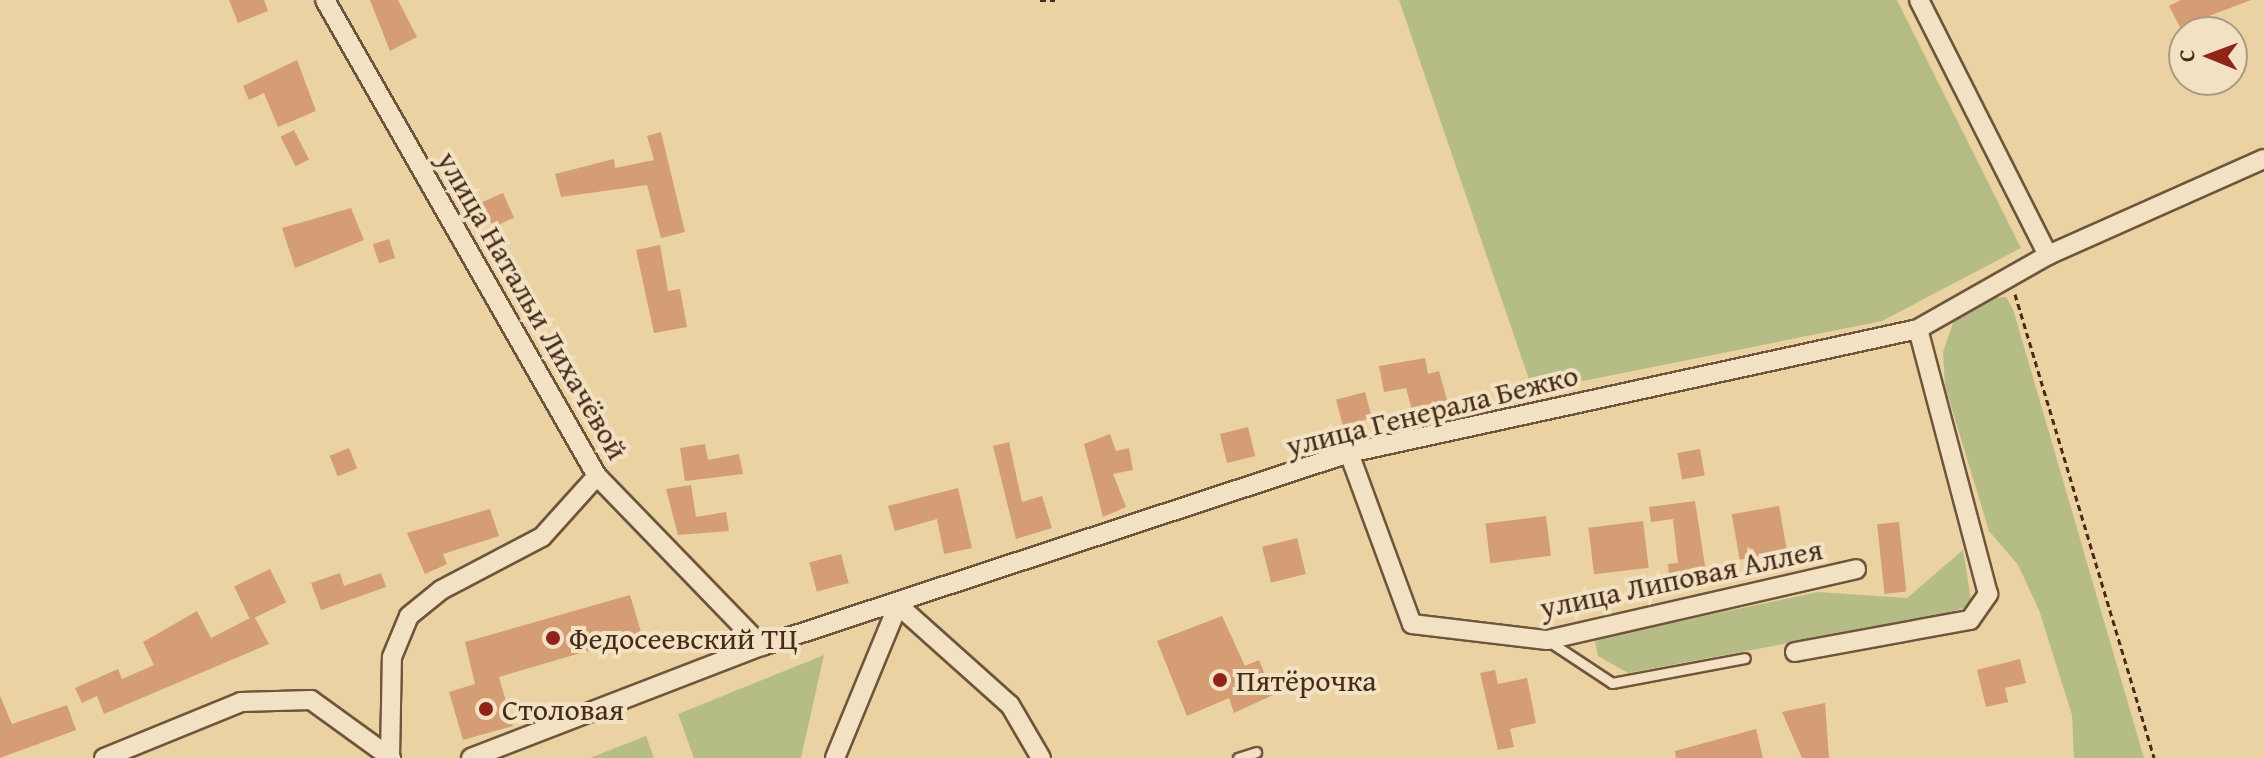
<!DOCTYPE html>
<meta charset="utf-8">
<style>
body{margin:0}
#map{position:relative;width:2264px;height:758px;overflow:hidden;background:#ebd2a2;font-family:"Gentium Book Plus",serif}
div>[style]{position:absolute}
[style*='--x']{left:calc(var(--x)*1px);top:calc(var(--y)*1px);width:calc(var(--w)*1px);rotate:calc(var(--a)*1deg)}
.green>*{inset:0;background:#b6bc86}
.building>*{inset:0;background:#d49d74;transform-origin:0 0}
.path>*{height:3px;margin-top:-1.5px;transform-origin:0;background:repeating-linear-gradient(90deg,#462b1a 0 6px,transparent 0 10px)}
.roads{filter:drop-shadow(2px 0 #6f553c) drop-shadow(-2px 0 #6f553c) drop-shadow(0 2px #6f553c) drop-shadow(0 -2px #6f553c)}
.service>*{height:9px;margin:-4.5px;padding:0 4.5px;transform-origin:4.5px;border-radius:4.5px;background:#f2e2c3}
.minor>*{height:18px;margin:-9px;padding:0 9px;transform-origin:9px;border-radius:9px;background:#f2e2c3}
.dots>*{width:22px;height:22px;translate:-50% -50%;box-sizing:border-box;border:4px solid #f2e2c3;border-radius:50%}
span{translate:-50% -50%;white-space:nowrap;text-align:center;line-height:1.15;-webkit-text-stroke:8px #f2e2c3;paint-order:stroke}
.street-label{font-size:30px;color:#462b1a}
.poi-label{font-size:30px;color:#462b1a}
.left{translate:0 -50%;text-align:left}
.north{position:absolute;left:2168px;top:16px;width:80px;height:80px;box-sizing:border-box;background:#f2e2c3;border:2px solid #ad997f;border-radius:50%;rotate:271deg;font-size:22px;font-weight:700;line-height:32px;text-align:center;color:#462b1a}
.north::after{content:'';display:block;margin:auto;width:28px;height:36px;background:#8f2418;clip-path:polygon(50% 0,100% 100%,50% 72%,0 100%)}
</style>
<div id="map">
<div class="green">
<div style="clip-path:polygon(1399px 0,1897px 0,2021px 248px,1882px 321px,1533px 391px)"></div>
<div style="clip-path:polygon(2006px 297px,2013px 309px,2144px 758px,2074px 758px,2072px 715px,2039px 610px,2018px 565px,1989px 531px,1945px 386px,1943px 352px,1954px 320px,1991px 298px)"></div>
<div style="clip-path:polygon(1963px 550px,1972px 605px,1945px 614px,1628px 673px,1598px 656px,1595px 641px,1615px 635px,1818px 592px,1907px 598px)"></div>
<div style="clip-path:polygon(824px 655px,801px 758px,694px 758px,678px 714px)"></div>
<div style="clip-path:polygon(646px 736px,654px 758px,590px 758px)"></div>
</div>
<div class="building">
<div style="clip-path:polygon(229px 0,264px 0,268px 11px,238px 23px)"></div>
<div style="clip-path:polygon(370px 0,398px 0,417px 37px,390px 51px)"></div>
<div style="clip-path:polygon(2181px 0,2251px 0,2180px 27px,2169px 6px)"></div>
<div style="clip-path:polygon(297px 60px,316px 111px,278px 127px,264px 93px,249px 100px,243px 86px)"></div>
<div style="left:294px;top:130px;width:33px;height:15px;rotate:63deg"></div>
<div style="clip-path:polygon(661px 132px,685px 232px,661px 238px,647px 185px,561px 197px,555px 174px,614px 159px,615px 168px,654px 160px,647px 136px)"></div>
<div style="left:503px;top:193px;width:27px;height:23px;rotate:66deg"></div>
<div style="clip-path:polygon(351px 208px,364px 240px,295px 268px,282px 228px)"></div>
<div style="left:389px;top:239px;width:20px;height:17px;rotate:72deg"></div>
<div style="clip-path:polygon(660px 245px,668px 291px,680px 289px,687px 327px,654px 333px,636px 250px)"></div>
<div style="clip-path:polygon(1425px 358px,1428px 374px,1439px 371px,1447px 400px,1412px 410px,1406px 388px,1384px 392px,1379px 366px)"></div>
<div style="left:1365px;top:392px;width:27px;height:30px;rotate:75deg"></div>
<div style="left:1248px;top:427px;width:30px;height:29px;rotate:76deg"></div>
<div style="clip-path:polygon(1110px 434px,1116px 451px,1129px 448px,1133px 470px,1113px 474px,1126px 507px,1103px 517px,1084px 444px)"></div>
<div style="clip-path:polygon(1009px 442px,1022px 502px,1042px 496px,1052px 528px,1016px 539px,993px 446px)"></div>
<div style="clip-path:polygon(705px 444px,708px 460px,739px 454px,743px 474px,685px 481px,680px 448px)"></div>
<div style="left:349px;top:448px;width:22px;height:21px;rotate:68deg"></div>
<div style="left:1700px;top:449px;width:27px;height:23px;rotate:80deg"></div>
<div style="clip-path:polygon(691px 485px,696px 517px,726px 512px,729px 531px,678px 535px,666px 489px)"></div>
<div style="clip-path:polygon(958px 488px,972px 548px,944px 554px,937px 519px,895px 531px,888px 506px)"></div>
<div style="clip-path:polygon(1695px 501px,1708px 585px,1670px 589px,1668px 564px,1678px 563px,1673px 519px,1651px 522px,1649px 507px)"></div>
<div style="left:1779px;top:506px;width:46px;height:48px;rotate:80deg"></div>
<div style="clip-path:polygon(490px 509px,499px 536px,443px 554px,447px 564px,425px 574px,407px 533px)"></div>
<div style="left:1546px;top:516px;width:40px;height:61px;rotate:83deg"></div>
<div style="left:1643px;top:521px;width:47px;height:55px;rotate:83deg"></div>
<div style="left:1899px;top:522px;width:70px;height:22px;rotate:84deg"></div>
<div style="left:1297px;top:538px;width:37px;height:36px;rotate:76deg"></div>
<div style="left:841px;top:554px;width:30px;height:33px;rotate:75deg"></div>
<div style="left:270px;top:569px;width:37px;height:40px;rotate:64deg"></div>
<div style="clip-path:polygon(340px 573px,344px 586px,381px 573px,386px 587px,321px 610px,311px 583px)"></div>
<div style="clip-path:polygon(630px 595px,642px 635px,499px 677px,513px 726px,463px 740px,449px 692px,475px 684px,465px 642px)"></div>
<div style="clip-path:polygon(197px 611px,211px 638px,254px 616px,269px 644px,104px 714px,97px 696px,82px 703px,75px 688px,118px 669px,122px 679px,154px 665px,143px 642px)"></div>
<div style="clip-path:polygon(1222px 616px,1245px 666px,1259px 660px,1273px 695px,1234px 713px,1229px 698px,1187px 716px,1157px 641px)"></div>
<div style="clip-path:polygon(2020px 659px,2026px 683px,2005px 688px,2008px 702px,1986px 707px,1977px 670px)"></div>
<div style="clip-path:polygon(1495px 670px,1498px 684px,1527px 678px,1536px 723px,1510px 729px,1514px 747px,1498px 750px,1480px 673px)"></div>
<div style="clip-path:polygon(0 696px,12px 724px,67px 705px,76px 730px,0 758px)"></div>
<div style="clip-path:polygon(1825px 703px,1829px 758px,1802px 758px,1782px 712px)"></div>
<div style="clip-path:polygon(1756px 729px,1763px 758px,1676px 758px,1675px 751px)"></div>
</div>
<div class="path">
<div style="--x:1040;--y:0;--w:15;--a:0"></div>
<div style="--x:2015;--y:294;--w:484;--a:73.3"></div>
</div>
<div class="roads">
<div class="service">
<div style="--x:1550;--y:642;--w:74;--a:33.5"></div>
<div style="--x:1612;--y:683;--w:135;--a:-10.6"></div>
<div style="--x:1238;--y:758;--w:19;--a:-18"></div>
</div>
<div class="minor">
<div style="--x:325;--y:0;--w:548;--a:60.26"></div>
<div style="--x:597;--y:476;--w:237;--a:45.9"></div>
<div style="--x:1919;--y:0;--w:286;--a:63.2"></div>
<div style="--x:1349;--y:453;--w:182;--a:69.8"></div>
<div style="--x:1412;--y:624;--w:136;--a:6.8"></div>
<div style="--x:1547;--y:640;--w:317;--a:-12.9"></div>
<div style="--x:1795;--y:652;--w:178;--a:-10.4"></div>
<div style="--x:1970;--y:620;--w:32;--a:-55"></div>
<div style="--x:1988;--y:594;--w:274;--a:-104.8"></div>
<div style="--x:390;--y:757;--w:100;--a:-88.9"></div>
<div style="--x:392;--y:657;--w:44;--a:-67.5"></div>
<div style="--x:409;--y:616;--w:41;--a:-39.1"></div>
<div style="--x:441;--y:590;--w:114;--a:-27.7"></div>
<div style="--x:542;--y:537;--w:82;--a:-48"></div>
<div style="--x:104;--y:758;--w:148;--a:-22.2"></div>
<div style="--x:241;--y:702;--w:70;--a:-1.6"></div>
<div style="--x:311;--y:700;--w:99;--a:35.9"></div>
<div style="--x:471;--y:758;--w:312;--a:-21.1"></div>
<div style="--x:762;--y:646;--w:618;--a:-18.2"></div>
<div style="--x:1349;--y:453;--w:582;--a:-12.29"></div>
<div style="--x:1918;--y:329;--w:150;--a:-29.6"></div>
<div style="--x:2048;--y:255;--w:236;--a:-24"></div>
<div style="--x:835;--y:758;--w:165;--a:-67.6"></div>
<div style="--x:898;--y:605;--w:150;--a:41.8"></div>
<div style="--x:1010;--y:705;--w:61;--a:59.7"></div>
</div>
</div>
<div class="dots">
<div style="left:553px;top:638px;background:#8f2418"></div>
<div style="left:1220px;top:680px;background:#8f2418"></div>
<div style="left:486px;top:709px;background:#8f2418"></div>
</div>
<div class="street-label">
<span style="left:533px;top:305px;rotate:60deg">улица Натальи Лихачёвой</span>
<span style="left:1432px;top:410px;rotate:-14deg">улица Генерала Бежко</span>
<span style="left:1681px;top:578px;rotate:-12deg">улица Липовая Аллея</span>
</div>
<div class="poi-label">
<span class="left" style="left:569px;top:638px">Федосеевский ТЦ</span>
<span class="left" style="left:1236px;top:680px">Пятёрочка</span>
<span class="left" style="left:502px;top:709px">Столовая</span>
</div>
<div class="north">С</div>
</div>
